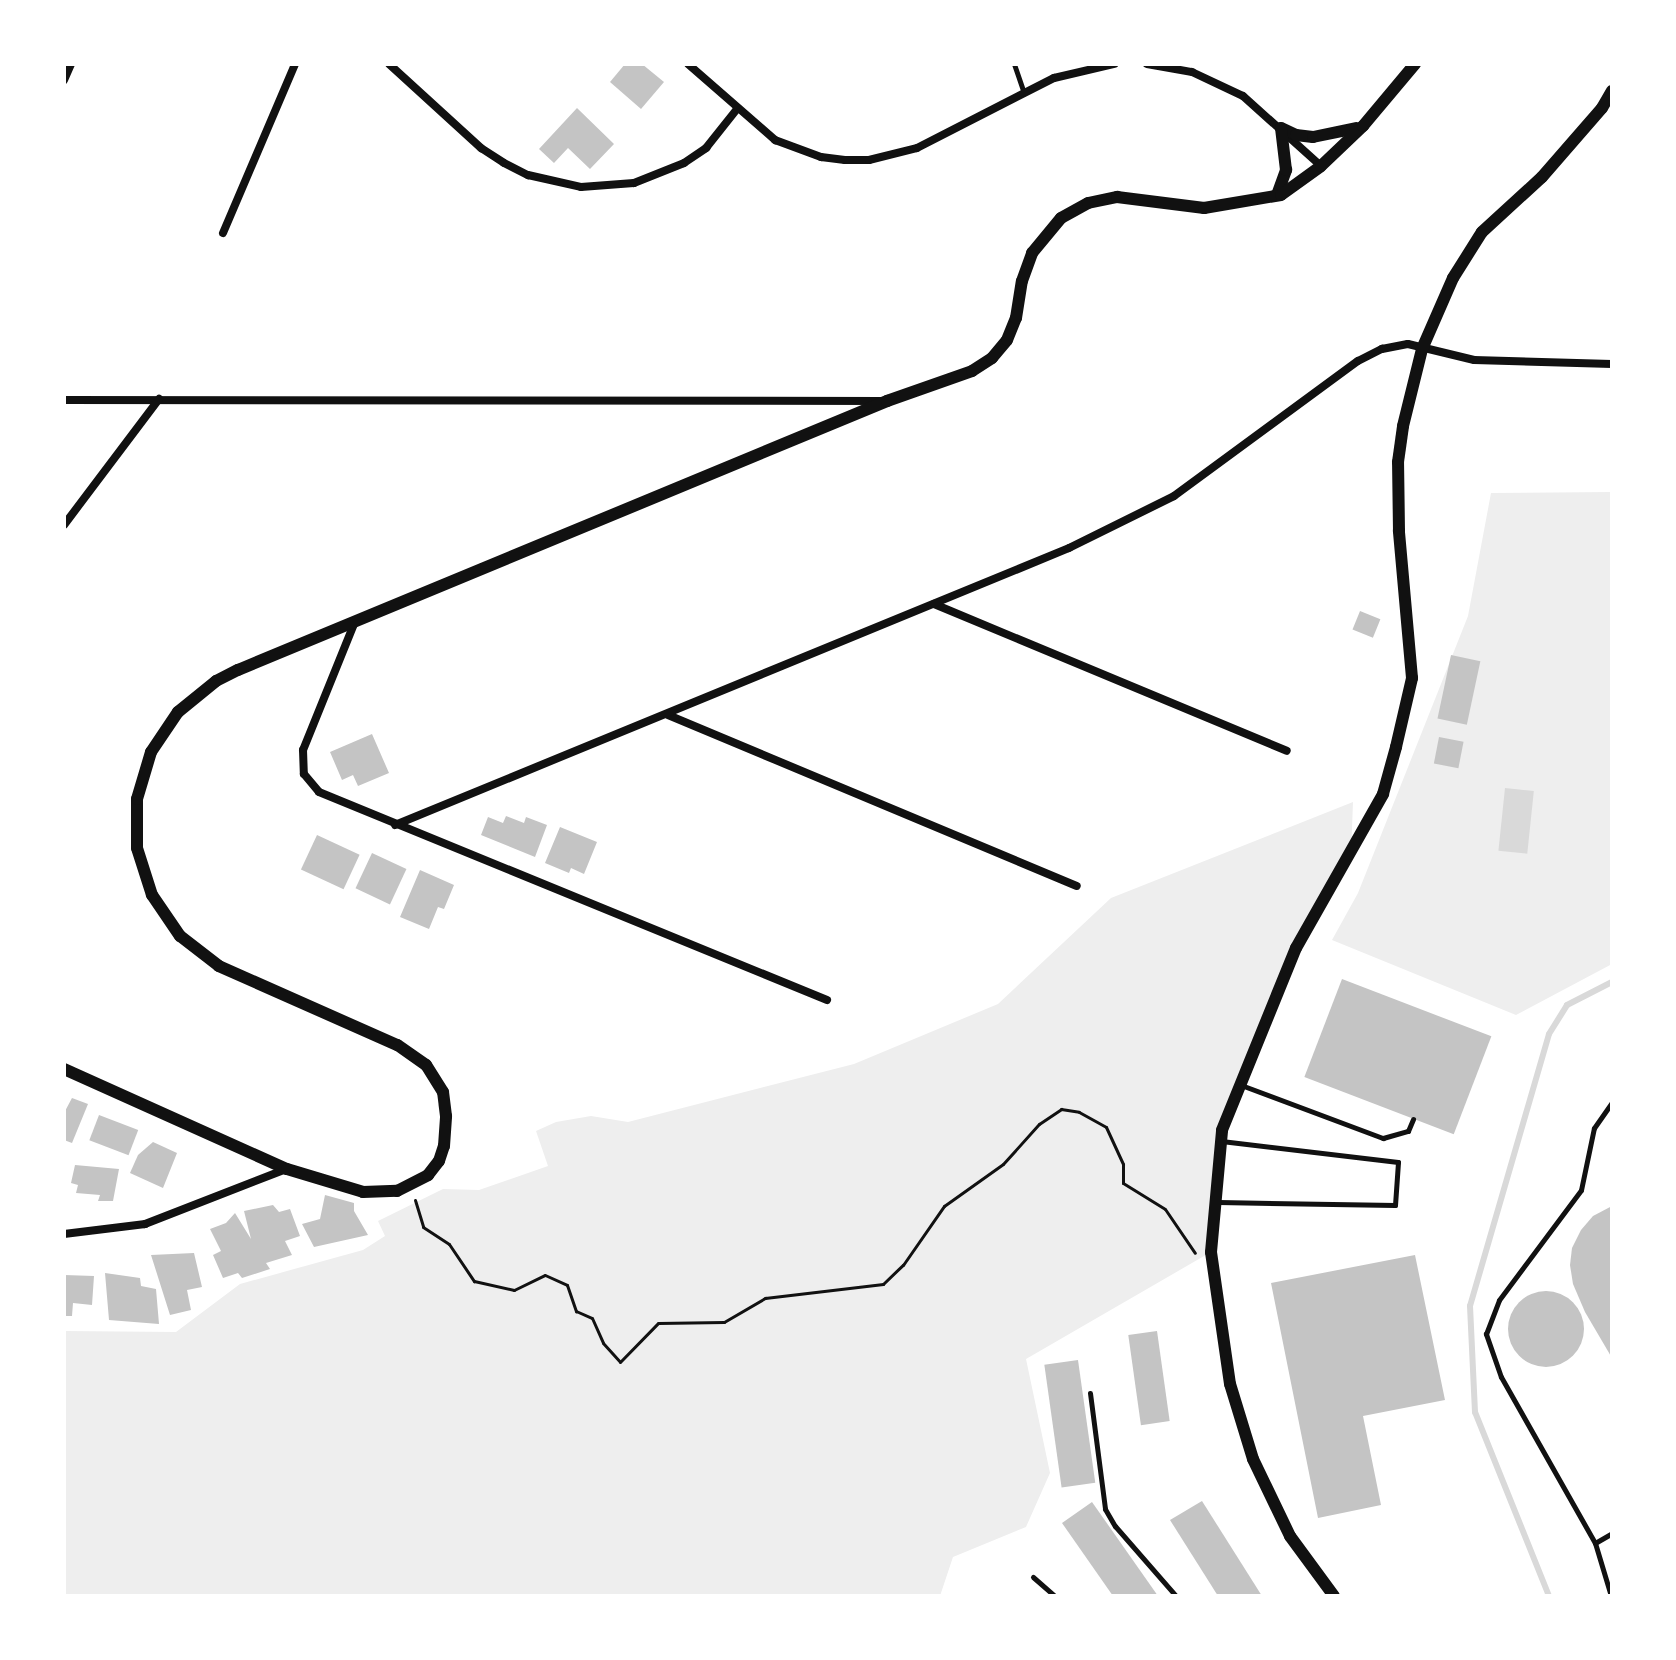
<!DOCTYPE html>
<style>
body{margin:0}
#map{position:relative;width:1676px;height:1660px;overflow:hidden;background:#fff;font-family:Commissioner,sans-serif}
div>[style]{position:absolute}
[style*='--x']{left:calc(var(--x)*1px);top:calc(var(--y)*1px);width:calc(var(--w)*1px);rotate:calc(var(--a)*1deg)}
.green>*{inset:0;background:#eee}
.water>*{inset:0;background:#d9d9d9;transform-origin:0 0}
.stream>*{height:6px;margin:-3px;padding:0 3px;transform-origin:3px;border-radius:3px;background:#d9d9d9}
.building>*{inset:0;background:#c4c4c4;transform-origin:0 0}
.round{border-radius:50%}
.path>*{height:3px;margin:-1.5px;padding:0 1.5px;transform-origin:1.5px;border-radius:1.5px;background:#111}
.service>*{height:5px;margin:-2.5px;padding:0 2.5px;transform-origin:2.5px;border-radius:2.5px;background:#111}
.minor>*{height:8px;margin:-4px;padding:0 4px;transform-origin:4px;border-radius:4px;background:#111}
.tertiary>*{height:12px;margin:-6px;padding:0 6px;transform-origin:6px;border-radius:6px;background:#111}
span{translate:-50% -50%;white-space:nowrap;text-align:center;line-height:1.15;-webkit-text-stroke:6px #fff;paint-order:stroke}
.frame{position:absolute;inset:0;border:66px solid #fff;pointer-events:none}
</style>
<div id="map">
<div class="green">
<div style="clip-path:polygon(1612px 492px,1612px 964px,1516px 1015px,1332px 940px,1358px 893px,1468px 616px,1491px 493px)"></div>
<div style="clip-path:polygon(1353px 802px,1351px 855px,1296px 948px,1222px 1130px,1211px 1252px,1026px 1359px,1050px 1473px,1026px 1527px,953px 1557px,940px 1596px,64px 1596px,64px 1331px,176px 1332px,240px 1284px,363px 1250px,385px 1236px,378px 1221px,443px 1189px,479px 1190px,548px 1166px,536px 1131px,556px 1122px,591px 1116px,628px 1122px,854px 1064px,998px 1004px,1111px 898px)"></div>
</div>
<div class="water">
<div style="left:1505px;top:788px;width:29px;height:63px;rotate:6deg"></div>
</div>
<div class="stream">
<div style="--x:1549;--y:1596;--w:198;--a:-111.9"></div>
<div style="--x:1475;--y:1412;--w:106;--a:-92.7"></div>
<div style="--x:1470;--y:1306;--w:283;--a:-73.8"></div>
<div style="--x:1549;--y:1034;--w:34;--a:-58"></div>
<div style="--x:1567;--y:1005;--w:51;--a:-27.1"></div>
</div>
<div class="building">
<div style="clip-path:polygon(625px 64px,642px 64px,664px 82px,641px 109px,610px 82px)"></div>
<div style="clip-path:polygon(577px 108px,614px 144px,590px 169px,568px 148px,554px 163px,539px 149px)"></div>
<div style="left:1360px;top:611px;width:22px;height:20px;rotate:22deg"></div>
<div style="left:1451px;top:655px;width:30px;height:65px;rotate:12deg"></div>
<div style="clip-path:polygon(372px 734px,389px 773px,358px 786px,353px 775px,342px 780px,330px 752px)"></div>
<div style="left:1439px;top:737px;width:25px;height:27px;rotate:11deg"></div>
<div style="clip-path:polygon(506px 816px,524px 823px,526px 817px,547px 825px,535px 857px,481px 835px,488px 817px,503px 823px)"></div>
<div style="clip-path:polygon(560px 827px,597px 842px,584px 874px,571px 868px,569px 873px,545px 863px)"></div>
<div style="left:317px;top:835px;width:47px;height:38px;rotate:25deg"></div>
<div style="left:372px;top:853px;width:38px;height:39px;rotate:25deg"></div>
<div style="clip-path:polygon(420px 870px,454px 885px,444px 909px,438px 907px,429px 929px,400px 917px)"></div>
<div style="left:1342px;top:979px;width:160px;height:105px;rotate:21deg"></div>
<div style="clip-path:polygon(72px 1098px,88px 1104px,72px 1143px,64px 1140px,64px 1113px)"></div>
<div style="left:99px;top:1115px;width:42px;height:27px;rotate:21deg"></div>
<div style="clip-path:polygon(153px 1142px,177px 1153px,163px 1188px,130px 1173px,138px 1155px)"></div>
<div style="clip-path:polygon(75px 1165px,119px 1169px,113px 1201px,98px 1201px,100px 1195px,76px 1193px,78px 1185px,71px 1183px)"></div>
<div style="clip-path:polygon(325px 1195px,354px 1203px,354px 1211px,368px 1235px,314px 1247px,302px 1224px,320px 1219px)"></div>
<div style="clip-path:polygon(273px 1205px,279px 1212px,290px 1209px,300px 1236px,285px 1241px,292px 1255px,266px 1263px,270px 1269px,242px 1278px,238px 1273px,223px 1278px,213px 1255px,221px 1251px,210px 1229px,226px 1223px,235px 1213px,251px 1239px,244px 1211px)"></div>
<div style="clip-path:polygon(1612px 1206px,1612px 1358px,1585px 1312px,1573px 1284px,1570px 1265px,1572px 1248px,1581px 1230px,1593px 1216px)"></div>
<div style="clip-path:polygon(194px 1253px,202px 1287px,187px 1290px,191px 1310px,170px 1315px,151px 1255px)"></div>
<div style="clip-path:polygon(1415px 1255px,1445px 1400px,1363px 1416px,1381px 1505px,1318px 1518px,1271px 1283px)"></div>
<div style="clip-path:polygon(105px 1273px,140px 1278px,141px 1286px,156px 1289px,159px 1324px,109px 1320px)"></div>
<div style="clip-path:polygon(64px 1275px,94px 1276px,92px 1305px,73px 1303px,72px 1316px,64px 1316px)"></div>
<div class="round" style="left:1508px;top:1291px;width:76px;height:76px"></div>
<div style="left:1157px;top:1331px;width:91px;height:29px;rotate:82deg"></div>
<div style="left:1078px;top:1360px;width:124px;height:34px;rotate:82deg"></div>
<div style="clip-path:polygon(1202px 1501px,1262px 1596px,1218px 1596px,1170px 1520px)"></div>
<div style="clip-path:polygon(1092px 1502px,1158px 1596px,1113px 1596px,1062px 1523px)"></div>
</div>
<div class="path">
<div style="--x:415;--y:1200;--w:28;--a:73"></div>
<div style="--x:423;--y:1227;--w:31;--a:33"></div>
<div style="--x:449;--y:1244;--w:45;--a:56"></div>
<div style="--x:474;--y:1281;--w:41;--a:12.7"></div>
<div style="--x:514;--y:1290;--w:34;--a:-26"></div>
<div style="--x:545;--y:1275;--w:24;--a:24"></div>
<div style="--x:567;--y:1285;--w:28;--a:71"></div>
<div style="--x:576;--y:1311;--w:17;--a:24"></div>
<div style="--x:592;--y:1318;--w:27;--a:66"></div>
<div style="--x:603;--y:1343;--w:25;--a:48"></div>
<div style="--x:620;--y:1362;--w:54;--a:-45.7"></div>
<div style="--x:658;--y:1323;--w:66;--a:-0.9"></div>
<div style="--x:724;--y:1322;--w:48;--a:-30.3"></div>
<div style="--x:765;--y:1298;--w:119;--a:-6.8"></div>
<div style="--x:883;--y:1284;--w:28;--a:-44"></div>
<div style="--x:903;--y:1265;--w:72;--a:-55.2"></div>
<div style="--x:944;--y:1206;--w:72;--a:-35.4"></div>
<div style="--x:1003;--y:1164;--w:54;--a:-48"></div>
<div style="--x:1039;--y:1124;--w:27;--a:-34"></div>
<div style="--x:1061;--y:1109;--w:18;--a:9"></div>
<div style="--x:1079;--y:1112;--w:31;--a:29"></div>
<div style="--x:1106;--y:1127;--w:41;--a:65.3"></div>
<div style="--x:1123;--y:1164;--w:19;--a:90"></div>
<div style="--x:1123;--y:1183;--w:49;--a:31.8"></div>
<div style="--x:1165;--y:1209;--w:53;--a:55.7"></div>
</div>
<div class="service">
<div style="--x:1014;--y:64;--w:31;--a:71"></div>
<div style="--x:1241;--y:1085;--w:152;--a:20.5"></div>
<div style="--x:1383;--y:1138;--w:26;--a:-16"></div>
<div style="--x:1408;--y:1131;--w:13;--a:-67"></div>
<div style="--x:1218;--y:1202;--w:177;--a:1"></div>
<div style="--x:1395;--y:1205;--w:43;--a:-86"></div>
<div style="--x:1398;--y:1162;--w:178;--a:-173.2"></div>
<div style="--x:1090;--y:1393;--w:117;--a:82.6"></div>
<div style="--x:1105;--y:1509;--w:20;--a:60"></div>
<div style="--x:1115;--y:1526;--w:93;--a:48.9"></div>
<div style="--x:1595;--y:1543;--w:20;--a:-30"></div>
<div style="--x:1033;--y:1577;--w:29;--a:41"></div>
<div style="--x:1611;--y:1596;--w:55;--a:-106.8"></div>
<div style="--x:1595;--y:1543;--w:191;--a:-119.5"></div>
<div style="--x:1501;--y:1377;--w:46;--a:-109.2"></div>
<div style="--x:1486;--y:1334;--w:36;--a:-69"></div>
<div style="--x:1499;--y:1300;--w:137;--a:-53.3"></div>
<div style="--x:1581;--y:1190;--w:63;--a:-78.2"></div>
<div style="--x:1594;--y:1128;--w:32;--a:-55"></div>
</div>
<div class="minor">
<div style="--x:389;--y:64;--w:125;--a:42.4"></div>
<div style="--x:481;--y:148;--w:27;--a:33"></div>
<div style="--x:504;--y:163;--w:27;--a:27"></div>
<div style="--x:528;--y:175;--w:54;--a:12.8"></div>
<div style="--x:581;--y:187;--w:53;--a:-4.3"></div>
<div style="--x:634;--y:183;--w:54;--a:-21.8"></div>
<div style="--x:684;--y:163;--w:27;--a:-34"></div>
<div style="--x:706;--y:148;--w:50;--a:-51.5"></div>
<div style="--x:688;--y:64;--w:116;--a:41.1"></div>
<div style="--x:775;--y:140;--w:49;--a:20.3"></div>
<div style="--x:821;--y:157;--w:24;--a:7"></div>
<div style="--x:845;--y:160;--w:24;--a:0"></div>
<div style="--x:869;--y:160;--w:49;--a:-14"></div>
<div style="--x:917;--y:148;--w:154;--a:-27.1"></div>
<div style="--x:1054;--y:78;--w:62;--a:-13.1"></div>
<div style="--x:1147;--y:64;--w:46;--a:10.1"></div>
<div style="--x:1192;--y:72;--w:56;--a:25.2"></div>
<div style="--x:1243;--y:96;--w:105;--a:41.9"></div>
<div style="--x:64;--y:80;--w:17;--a:-66"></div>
<div style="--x:223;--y:233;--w:184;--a:-66.9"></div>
<div style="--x:64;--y:400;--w:819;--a:0.07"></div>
<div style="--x:64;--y:525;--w:158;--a:-53"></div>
<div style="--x:934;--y:604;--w:382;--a:22.6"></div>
<div style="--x:354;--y:624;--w:136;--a:112"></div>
<div style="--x:303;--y:750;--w:24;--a:88"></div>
<div style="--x:304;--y:774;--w:23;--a:50"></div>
<div style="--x:319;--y:792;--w:549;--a:22.27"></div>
<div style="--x:668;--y:715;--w:443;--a:22.7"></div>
<div style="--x:395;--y:825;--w:729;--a:-22.34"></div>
<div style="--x:1069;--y:548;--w:117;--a:-26.3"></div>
<div style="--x:1174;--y:496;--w:228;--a:-36.3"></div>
<div style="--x:1358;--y:361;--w:27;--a:-27"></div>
<div style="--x:1382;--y:349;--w:26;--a:-11"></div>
<div style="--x:1408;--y:344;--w:68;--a:13.6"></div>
<div style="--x:1474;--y:360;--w:138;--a:1.7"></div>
<div style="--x:64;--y:1234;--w:82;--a:-7"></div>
<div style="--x:145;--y:1224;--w:151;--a:-21.3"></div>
</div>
<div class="tertiary">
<div style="--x:1281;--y:128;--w:17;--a:25"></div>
<div style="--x:1296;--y:135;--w:17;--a:7"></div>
<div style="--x:1313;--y:137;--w:44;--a:-11.8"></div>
<div style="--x:1277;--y:195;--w:27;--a:-70"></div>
<div style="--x:1286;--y:170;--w:42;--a:-96.8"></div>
<div style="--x:64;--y:1069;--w:244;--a:24.2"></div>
<div style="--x:287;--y:1169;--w:79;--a:16.8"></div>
<div style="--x:363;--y:1192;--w:34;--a:-2"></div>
<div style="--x:397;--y:1191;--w:35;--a:-27"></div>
<div style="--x:428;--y:1175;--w:18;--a:-52"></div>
<div style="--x:439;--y:1161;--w:16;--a:-72"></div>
<div style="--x:444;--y:1146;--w:30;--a:-86"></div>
<div style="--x:446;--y:1116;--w:24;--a:-97"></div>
<div style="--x:443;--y:1092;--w:32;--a:-122"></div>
<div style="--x:426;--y:1065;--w:35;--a:-145"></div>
<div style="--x:397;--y:1045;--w:195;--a:-156.1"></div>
<div style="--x:219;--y:966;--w:49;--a:-142.4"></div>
<div style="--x:180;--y:936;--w:50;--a:-124.3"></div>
<div style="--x:152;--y:895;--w:49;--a:-107.7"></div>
<div style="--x:137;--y:848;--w:49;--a:-90"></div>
<div style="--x:137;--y:799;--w:49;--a:-73.4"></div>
<div style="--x:151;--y:752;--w:48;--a:-56"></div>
<div style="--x:178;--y:712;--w:49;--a:-39.2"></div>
<div style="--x:216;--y:681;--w:25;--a:-27"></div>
<div style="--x:238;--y:670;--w:703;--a:-22.51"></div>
<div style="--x:887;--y:401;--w:90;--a:-19.4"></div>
<div style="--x:972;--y:371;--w:24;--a:-33"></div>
<div style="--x:992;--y:358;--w:23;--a:-50"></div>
<div style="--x:1007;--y:340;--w:24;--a:-68"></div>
<div style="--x:1016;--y:318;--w:37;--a:-81"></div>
<div style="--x:1022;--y:281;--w:30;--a:-70"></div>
<div style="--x:1032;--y:253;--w:45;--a:-50.4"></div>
<div style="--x:1061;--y:218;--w:31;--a:-29"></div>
<div style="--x:1088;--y:203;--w:30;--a:-12"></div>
<div style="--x:1117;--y:197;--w:88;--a:7.2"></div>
<div style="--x:1204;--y:208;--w:78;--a:-9.6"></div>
<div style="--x:1281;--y:195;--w:49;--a:-35.9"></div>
<div style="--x:1321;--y:166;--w:58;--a:-43.6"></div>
<div style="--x:1363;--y:126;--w:81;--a:-50"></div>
<div style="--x:1334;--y:1596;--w:74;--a:-126.3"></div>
<div style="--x:1290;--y:1536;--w:85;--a:-115.7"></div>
<div style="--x:1253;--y:1459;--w:78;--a:-107"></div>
<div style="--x:1230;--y:1384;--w:133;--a:-98.2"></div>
<div style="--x:1211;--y:1252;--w:122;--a:-84.8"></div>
<div style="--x:1222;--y:1130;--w:196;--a:-67.9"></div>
<div style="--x:1296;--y:948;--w:177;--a:-60.5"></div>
<div style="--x:1383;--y:794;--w:49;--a:-74.5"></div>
<div style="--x:1396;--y:747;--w:71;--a:-76.9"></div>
<div style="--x:1412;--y:678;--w:148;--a:-95.1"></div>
<div style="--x:1399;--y:531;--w:69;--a:-90.8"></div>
<div style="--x:1398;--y:462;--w:36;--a:-82"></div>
<div style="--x:1403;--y:426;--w:79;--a:-76.1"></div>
<div style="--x:1422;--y:349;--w:77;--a:-66.4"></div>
<div style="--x:1453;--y:278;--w:54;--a:-57.8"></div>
<div style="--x:1482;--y:232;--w:81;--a:-42.5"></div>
<div style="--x:1542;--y:177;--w:91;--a:-49"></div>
<div style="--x:1602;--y:108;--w:20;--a:-60"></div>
</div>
<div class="frame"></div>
</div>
